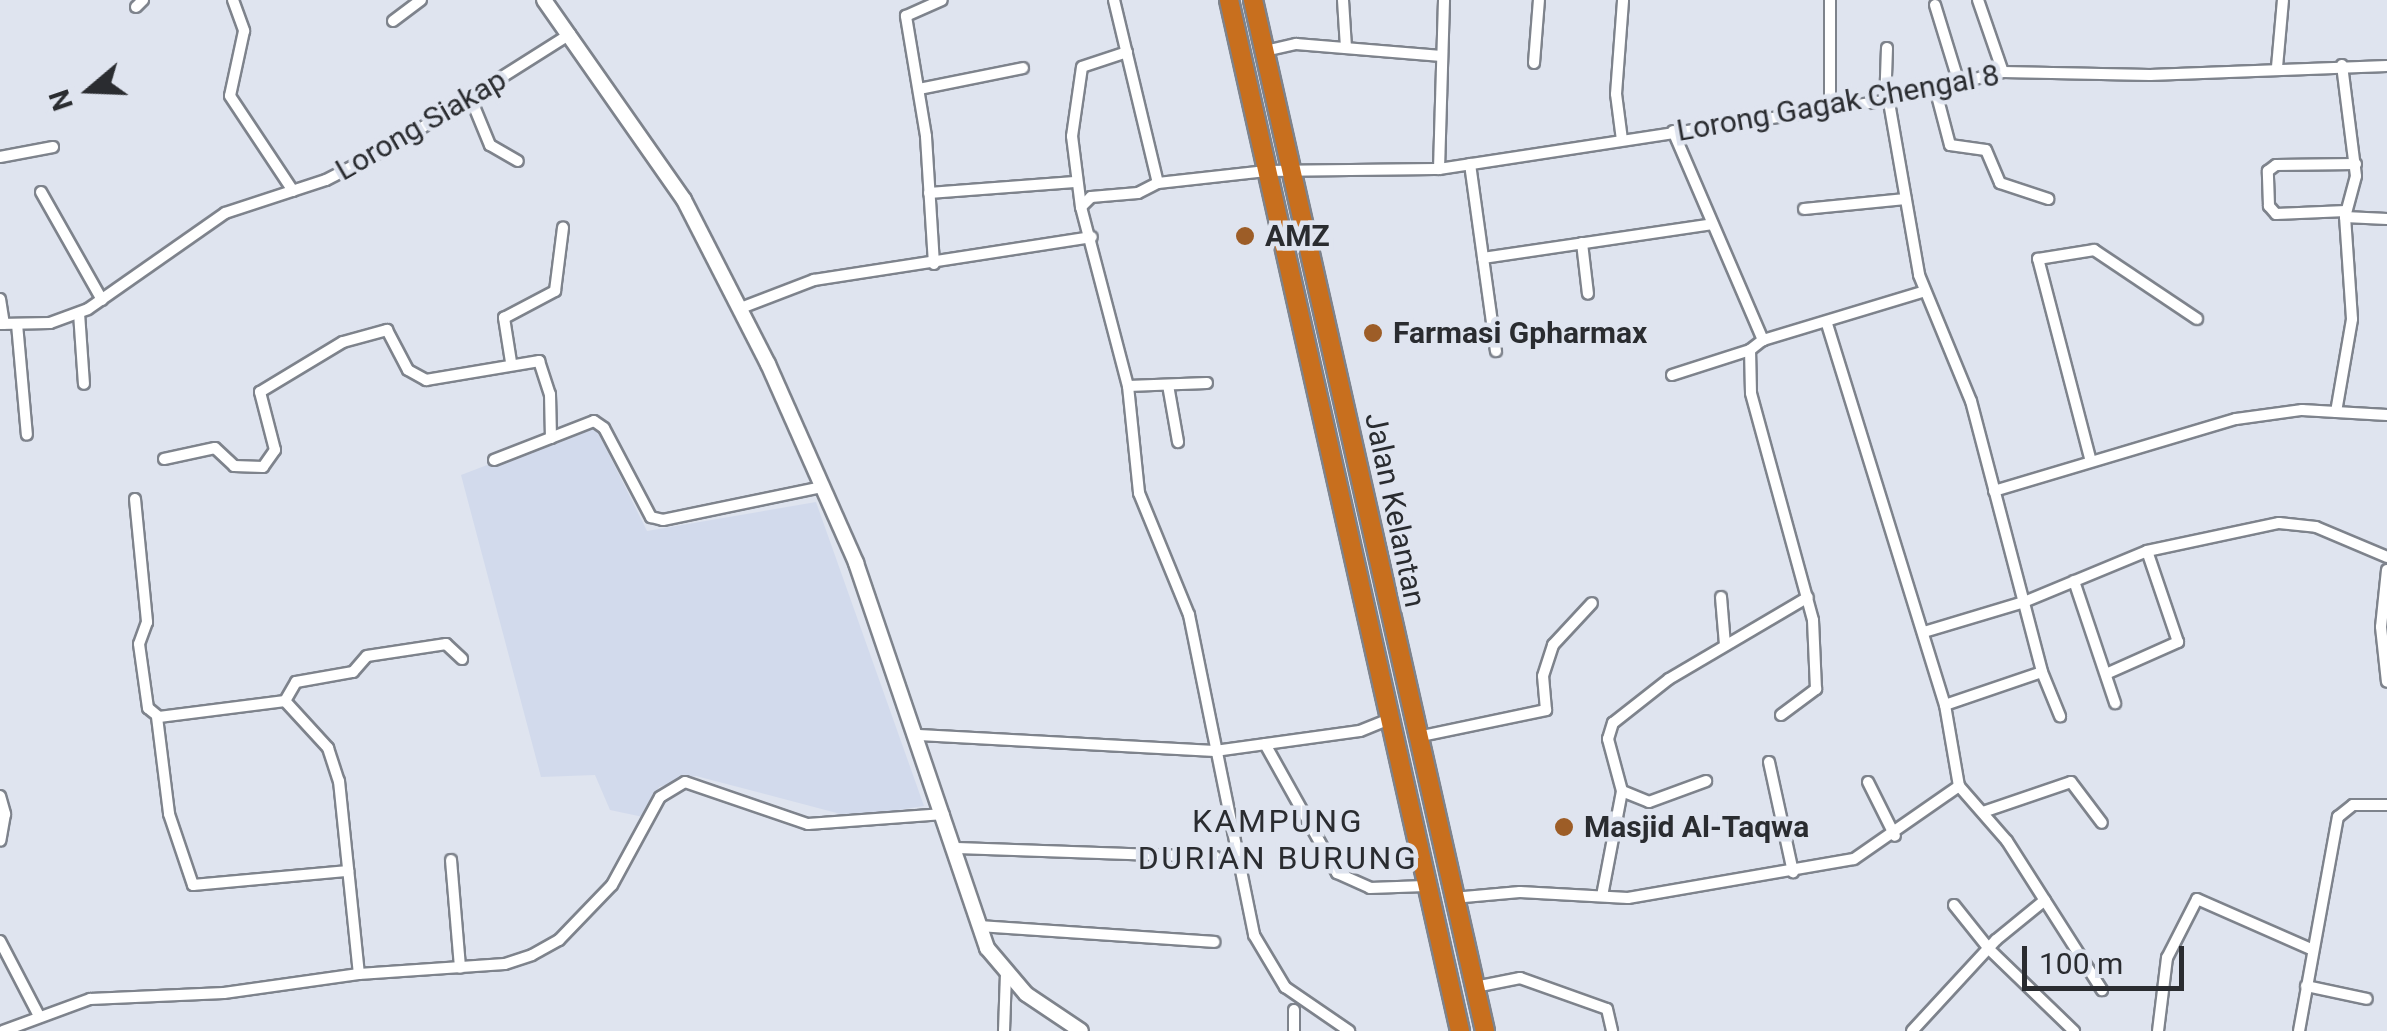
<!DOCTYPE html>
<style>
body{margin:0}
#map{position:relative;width:2387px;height:1031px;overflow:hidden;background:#dfe4ef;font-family:Roboto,sans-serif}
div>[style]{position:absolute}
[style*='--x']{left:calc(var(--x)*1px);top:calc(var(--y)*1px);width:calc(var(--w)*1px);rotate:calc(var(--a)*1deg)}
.built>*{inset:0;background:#d2daec}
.roads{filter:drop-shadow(2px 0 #7e838c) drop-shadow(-2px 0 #7e838c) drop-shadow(0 2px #7e838c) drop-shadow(0 -2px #7e838c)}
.street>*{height:10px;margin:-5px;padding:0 5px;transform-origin:5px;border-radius:5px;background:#fff}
.secondary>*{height:14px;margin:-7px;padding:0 7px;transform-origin:7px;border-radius:7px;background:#fff}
.highway>*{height:18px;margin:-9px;padding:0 9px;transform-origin:9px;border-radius:9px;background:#c86f1e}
.dots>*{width:28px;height:28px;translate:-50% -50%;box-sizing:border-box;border:5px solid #dfe4ef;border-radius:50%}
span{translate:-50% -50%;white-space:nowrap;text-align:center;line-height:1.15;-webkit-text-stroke:9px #dfe4ef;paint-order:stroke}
.street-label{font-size:30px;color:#2a2c30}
.poi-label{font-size:30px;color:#2a2c30;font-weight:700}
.left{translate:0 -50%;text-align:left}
.neighbourhood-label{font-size:32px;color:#2a2c30;letter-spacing:2.5px}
.north{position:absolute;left:40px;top:40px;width:100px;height:100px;-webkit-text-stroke:8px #dfe4ef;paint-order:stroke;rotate:251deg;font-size:28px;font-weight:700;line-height:40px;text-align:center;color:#2a2c30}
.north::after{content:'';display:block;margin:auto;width:35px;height:45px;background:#2a2c30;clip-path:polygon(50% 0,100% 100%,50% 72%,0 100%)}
.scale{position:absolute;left:2022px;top:946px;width:162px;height:45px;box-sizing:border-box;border:5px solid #2a2c30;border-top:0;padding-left:12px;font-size:30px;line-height:35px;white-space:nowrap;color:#2a2c30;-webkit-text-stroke:8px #dfe4ef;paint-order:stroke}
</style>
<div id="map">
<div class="built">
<div style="clip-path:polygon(594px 424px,647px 531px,816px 502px,924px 806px,852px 817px,696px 776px,659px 787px,648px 818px,610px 810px,595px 775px,541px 777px,461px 475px)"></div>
</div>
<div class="roads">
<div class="street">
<div style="--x:233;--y:0;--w:33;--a:70"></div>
<div style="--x:244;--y:31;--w:66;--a:102.2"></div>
<div style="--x:230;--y:96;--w:114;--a:56.4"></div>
<div style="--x:1114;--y:0;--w:188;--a:76.5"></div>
<div style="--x:1343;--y:0;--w:48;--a:86.4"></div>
<div style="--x:1978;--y:0;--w:76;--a:70.9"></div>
<div style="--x:1935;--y:5;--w:82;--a:72.9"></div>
<div style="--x:136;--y:7;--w:10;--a:-45"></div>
<div style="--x:393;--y:21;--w:35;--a:-37"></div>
<div style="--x:1887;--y:48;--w:37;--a:92"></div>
<div style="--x:1886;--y:85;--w:193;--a:80.1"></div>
<div style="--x:1919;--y:275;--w:136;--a:67.6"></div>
<div style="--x:1971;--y:401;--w:280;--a:75.3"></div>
<div style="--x:2042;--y:672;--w:48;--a:67.8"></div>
<div style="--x:1265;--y:51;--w:32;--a:-13"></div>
<div style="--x:1296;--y:44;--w:146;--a:4.7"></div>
<div style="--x:1127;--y:52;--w:47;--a:161.6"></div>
<div style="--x:1082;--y:67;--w:70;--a:98.2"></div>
<div style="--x:1072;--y:136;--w:72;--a:82.8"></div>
<div style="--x:1081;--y:207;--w:185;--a:75.3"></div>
<div style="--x:1128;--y:386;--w:108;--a:84.1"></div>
<div style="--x:1139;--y:493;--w:132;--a:67.7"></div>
<div style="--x:1189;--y:615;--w:327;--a:78.5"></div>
<div style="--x:1254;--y:935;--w:61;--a:59.2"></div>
<div style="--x:1285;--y:987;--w:78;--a:34.5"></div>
<div style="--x:1534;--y:63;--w:63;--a:-85.5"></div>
<div style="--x:2277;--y:67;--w:67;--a:-84.9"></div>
<div style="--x:1935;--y:88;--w:59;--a:75.3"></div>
<div style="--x:1950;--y:145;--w:36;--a:8"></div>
<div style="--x:1986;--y:150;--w:36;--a:67"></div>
<div style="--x:2000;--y:183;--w:51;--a:18.4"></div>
<div style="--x:919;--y:89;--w:106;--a:-11.4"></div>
<div style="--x:471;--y:99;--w:50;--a:67.6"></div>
<div style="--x:490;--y:145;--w:32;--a:30"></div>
<div style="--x:1830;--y:108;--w:108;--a:-90"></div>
<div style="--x:1673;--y:131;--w:228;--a:66.7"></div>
<div style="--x:1622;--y:140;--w:46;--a:-97.4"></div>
<div style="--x:1616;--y:94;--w:94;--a:-85.7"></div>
<div style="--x:0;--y:157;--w:54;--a:-10.7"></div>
<div style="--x:1470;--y:164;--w:189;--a:82.1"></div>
<div style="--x:1439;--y:169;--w:169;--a:-88.3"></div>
<div style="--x:41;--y:192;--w:124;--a:60.5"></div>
<div style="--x:929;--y:193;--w:146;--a:-4.3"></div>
<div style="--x:1081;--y:207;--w:14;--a:-45"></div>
<div style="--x:1091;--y:197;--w:47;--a:-4.9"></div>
<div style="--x:1138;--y:193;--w:22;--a:-27"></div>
<div style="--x:1158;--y:183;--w:109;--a:-6.3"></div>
<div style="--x:1266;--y:171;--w:173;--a:-0.7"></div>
<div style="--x:1439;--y:169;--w:455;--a:-8.7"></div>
<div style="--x:1889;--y:100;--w:117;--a:-13.8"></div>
<div style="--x:2003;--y:72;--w:147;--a:1.2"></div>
<div style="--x:2150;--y:75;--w:237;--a:-2.2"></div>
<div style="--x:1804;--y:209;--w:102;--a:-5.6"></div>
<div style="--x:2346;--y:211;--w:70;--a:177.5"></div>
<div style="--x:2276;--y:214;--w:11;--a:-131"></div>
<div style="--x:2269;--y:206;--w:35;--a:-92"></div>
<div style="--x:2268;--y:171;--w:10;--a:-37"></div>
<div style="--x:2276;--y:165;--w:80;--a:-0.7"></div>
<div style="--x:2345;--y:217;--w:42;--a:2.7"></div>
<div style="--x:1582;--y:243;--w:51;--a:83.3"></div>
<div style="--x:1483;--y:258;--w:232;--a:-8.4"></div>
<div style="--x:934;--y:264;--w:128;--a:-93.6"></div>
<div style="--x:926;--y:136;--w:122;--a:-99.5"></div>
<div style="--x:906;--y:16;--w:39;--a:-24"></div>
<div style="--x:0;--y:299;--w:25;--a:81"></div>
<div style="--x:741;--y:308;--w:78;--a:-21"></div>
<div style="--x:814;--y:280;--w:281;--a:-8.8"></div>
<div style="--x:79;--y:313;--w:71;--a:86"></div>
<div style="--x:0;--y:324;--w:50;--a:-1.1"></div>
<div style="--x:50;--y:323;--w:40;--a:-20.2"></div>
<div style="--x:88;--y:309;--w:167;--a:-35"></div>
<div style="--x:225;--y:213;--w:106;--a:-18.1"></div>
<div style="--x:326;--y:180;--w:79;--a:-27.2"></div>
<div style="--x:396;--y:144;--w:206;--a:-32.3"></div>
<div style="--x:17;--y:324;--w:111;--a:84.9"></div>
<div style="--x:1827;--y:324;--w:399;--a:72.8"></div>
<div style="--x:1945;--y:705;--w:82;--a:80.2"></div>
<div style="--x:1959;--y:786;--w:73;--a:48.9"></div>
<div style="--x:2007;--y:841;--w:177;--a:57.5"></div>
<div style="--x:511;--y:362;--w:45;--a:-99"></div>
<div style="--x:504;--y:318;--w:58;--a:-27.9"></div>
<div style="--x:555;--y:291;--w:64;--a:-82.8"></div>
<div style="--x:1672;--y:375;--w:82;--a:-17.8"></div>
<div style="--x:1168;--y:385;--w:58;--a:80"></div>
<div style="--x:1128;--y:386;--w:79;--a:-2.2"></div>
<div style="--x:2336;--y:412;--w:94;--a:-80.2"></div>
<div style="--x:2352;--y:319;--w:102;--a:-93.9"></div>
<div style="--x:2345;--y:217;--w:42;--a:-75"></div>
<div style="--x:2356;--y:176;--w:112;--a:-97.2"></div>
<div style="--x:2090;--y:458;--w:206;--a:-104.6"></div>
<div style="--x:2038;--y:259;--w:57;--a:-9.1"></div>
<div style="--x:2094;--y:250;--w:124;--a:33.8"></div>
<div style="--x:164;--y:459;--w:52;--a:-12.2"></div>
<div style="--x:215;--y:448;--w:26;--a:43"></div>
<div style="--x:234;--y:466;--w:29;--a:2"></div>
<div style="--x:263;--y:467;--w:21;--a:-55"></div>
<div style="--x:275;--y:450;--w:60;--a:-104.5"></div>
<div style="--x:260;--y:392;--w:97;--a:-31.1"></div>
<div style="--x:343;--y:342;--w:46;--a:-15.3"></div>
<div style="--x:387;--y:330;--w:45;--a:62.3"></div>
<div style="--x:408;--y:370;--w:21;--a:29"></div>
<div style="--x:426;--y:380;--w:115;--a:-9.5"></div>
<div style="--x:539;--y:361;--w:35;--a:72"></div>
<div style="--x:550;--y:394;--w:44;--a:88.7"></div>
<div style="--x:494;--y:460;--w:107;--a:-21.3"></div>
<div style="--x:594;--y:421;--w:12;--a:35"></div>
<div style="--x:604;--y:428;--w:101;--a:62.2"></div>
<div style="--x:651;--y:517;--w:12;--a:14"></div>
<div style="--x:663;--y:520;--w:163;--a:-11.7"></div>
<div style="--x:1994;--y:491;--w:252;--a:-16.6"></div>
<div style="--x:2236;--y:419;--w:67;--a:-7.8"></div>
<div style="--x:2302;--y:410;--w:85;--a:3.4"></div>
<div style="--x:135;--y:499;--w:124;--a:84.4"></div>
<div style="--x:147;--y:622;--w:23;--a:110"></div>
<div style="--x:139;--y:644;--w:65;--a:82"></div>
<div style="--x:148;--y:708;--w:14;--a:39"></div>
<div style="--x:159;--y:717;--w:127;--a:-7.2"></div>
<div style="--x:285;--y:701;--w:64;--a:47.5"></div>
<div style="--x:328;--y:748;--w:35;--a:72"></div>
<div style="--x:339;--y:781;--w:194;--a:84.1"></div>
<div style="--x:2387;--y:570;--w:57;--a:96"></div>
<div style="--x:2381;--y:627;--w:55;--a:83.8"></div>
<div style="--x:2074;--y:581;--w:129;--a:71.4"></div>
<div style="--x:1721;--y:597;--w:48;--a:85.2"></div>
<div style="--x:1924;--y:632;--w:104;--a:-16.7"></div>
<div style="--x:2024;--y:602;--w:133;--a:-22.5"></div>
<div style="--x:2147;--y:551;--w:135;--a:-12"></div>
<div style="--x:2279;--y:523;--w:37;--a:6"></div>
<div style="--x:2316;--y:527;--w:77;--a:22.9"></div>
<div style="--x:2106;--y:674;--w:79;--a:-24"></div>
<div style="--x:2178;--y:642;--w:96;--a:-108.8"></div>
<div style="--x:285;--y:701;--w:22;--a:-60"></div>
<div style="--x:296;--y:682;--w:58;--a:-10"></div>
<div style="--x:353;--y:672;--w:21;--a:-49"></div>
<div style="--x:367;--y:656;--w:80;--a:-8.6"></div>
<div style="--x:446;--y:644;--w:22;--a:43"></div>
<div style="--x:1945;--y:705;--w:102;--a:-18.8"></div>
<div style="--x:1781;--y:715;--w:44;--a:-36.6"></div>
<div style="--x:1816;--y:689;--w:69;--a:-92.5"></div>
<div style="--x:1813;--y:620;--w:235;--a:-105.3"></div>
<div style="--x:1751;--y:393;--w:43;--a:-91.3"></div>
<div style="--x:1750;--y:350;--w:16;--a:-38"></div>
<div style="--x:1763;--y:340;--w:169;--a:-16.8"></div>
<div style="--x:157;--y:717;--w:98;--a:82.9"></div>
<div style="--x:169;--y:814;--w:75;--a:71.3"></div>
<div style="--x:193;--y:885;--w:156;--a:-5.2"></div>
<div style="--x:919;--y:735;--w:296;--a:3.1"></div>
<div style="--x:1215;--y:751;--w:146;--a:-7.9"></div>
<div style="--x:1360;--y:731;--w:31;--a:-22"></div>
<div style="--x:1417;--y:737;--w:132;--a:-11.8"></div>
<div style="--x:1546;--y:710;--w:34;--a:-95"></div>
<div style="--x:1543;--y:676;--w:33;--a:-72"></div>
<div style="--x:1553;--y:645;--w:57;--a:-47.1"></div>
<div style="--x:1265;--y:744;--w:148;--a:60.8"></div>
<div style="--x:1337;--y:873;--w:36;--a:24"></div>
<div style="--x:1370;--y:888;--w:55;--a:-2.1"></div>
<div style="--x:1769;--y:762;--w:113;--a:77.7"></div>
<div style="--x:1868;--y:782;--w:60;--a:63.4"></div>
<div style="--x:1622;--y:791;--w:29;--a:22"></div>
<div style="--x:1649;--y:802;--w:61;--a:-20.2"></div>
<div style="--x:0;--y:796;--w:19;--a:74"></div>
<div style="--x:5;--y:814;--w:27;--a:100"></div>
<div style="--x:1983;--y:812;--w:93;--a:-18.8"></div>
<div style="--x:2071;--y:782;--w:51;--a:52.9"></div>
<div style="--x:955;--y:848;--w:261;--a:2"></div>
<div style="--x:451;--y:860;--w:108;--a:85.2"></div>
<div style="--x:1602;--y:896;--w:107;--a:-79.2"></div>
<div style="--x:1622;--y:791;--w:54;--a:-105.1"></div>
<div style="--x:1608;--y:739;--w:17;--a:-73"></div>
<div style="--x:1613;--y:723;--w:71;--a:-38.2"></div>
<div style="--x:1669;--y:679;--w:161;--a:-30.5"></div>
<div style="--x:1453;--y:898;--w:67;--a:-5.1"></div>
<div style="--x:1520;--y:892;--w:108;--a:3.2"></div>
<div style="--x:1628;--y:898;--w:229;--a:-9.8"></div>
<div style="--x:1854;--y:859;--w:128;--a:-34.8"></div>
<div style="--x:1954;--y:905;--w:58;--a:51.3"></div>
<div style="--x:1990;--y:950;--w:117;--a:44"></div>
<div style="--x:980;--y:926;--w:235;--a:3.9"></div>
<div style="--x:0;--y:941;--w:85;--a:62.5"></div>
<div style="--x:2306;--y:986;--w:62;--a:12"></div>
<div style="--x:1475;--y:987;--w:46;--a:-11.3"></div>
<div style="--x:1520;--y:978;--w:92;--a:19.6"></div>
<div style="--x:1607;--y:1009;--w:23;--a:77"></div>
<div style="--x:1294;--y:1010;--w:21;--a:90"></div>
<div style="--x:3;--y:1031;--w:93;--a:-20.2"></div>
<div style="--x:90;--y:999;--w:134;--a:-2.6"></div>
<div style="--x:224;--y:993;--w:136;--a:-8"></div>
<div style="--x:359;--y:974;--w:146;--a:-3.9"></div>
<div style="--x:505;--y:964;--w:28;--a:-18"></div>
<div style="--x:532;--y:955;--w:31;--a:-29"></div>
<div style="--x:559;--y:940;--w:76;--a:-46.1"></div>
<div style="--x:612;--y:885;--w:100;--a:-61.4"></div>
<div style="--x:660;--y:797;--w:29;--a:-31"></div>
<div style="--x:685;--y:782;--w:130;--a:18.9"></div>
<div style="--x:808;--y:824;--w:136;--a:-4.2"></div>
<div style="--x:1004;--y:1031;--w:57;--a:-88"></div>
<div style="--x:1912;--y:1031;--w:124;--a:-47.3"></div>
<div style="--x:1996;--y:940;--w:63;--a:-39.2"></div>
<div style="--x:2158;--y:1031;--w:74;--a:-83"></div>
<div style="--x:2167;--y:958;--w:66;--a:-63"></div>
<div style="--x:2197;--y:899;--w:124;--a:23.7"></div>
<div style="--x:2299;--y:1031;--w:218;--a:-79.7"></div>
<div style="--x:2338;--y:817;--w:19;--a:-39"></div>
<div style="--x:2353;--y:805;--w:34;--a:0"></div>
</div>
<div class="secondary">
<div style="--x:544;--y:0;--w:244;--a:55"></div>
<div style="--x:684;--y:200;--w:184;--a:62.9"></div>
<div style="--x:768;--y:364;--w:218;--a:66.1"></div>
<div style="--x:856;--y:563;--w:407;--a:71.2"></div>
<div style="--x:987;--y:948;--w:60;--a:49.7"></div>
<div style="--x:1026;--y:994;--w:66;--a:33.9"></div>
</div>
<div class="highway">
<div style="--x:1229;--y:0;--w:1057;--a:77.37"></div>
<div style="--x:1253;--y:0;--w:1057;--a:77.32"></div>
</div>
</div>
<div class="dots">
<div style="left:1245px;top:236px;background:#9d5d27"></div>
<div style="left:1373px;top:333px;background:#9d5d27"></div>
<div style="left:1564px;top:827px;background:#9d5d27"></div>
</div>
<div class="street-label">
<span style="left:1838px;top:103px;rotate:-10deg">Lorong Gagak Chengal 8</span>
<span style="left:421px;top:125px;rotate:-30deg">Lorong Siakap</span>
<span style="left:1395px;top:510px;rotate:78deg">Jalan Kelantan</span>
</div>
<div class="poi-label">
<span class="left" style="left:1265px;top:236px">AMZ</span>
<span class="left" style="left:1393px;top:333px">Farmasi Gpharmax</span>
<span class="left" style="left:1584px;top:827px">Masjid Al-Taqwa</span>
</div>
<div class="neighbourhood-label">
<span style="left:1278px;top:840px">KAMPUNG<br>DURIAN BURUNG</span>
</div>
<div class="north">N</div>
<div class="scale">100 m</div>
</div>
